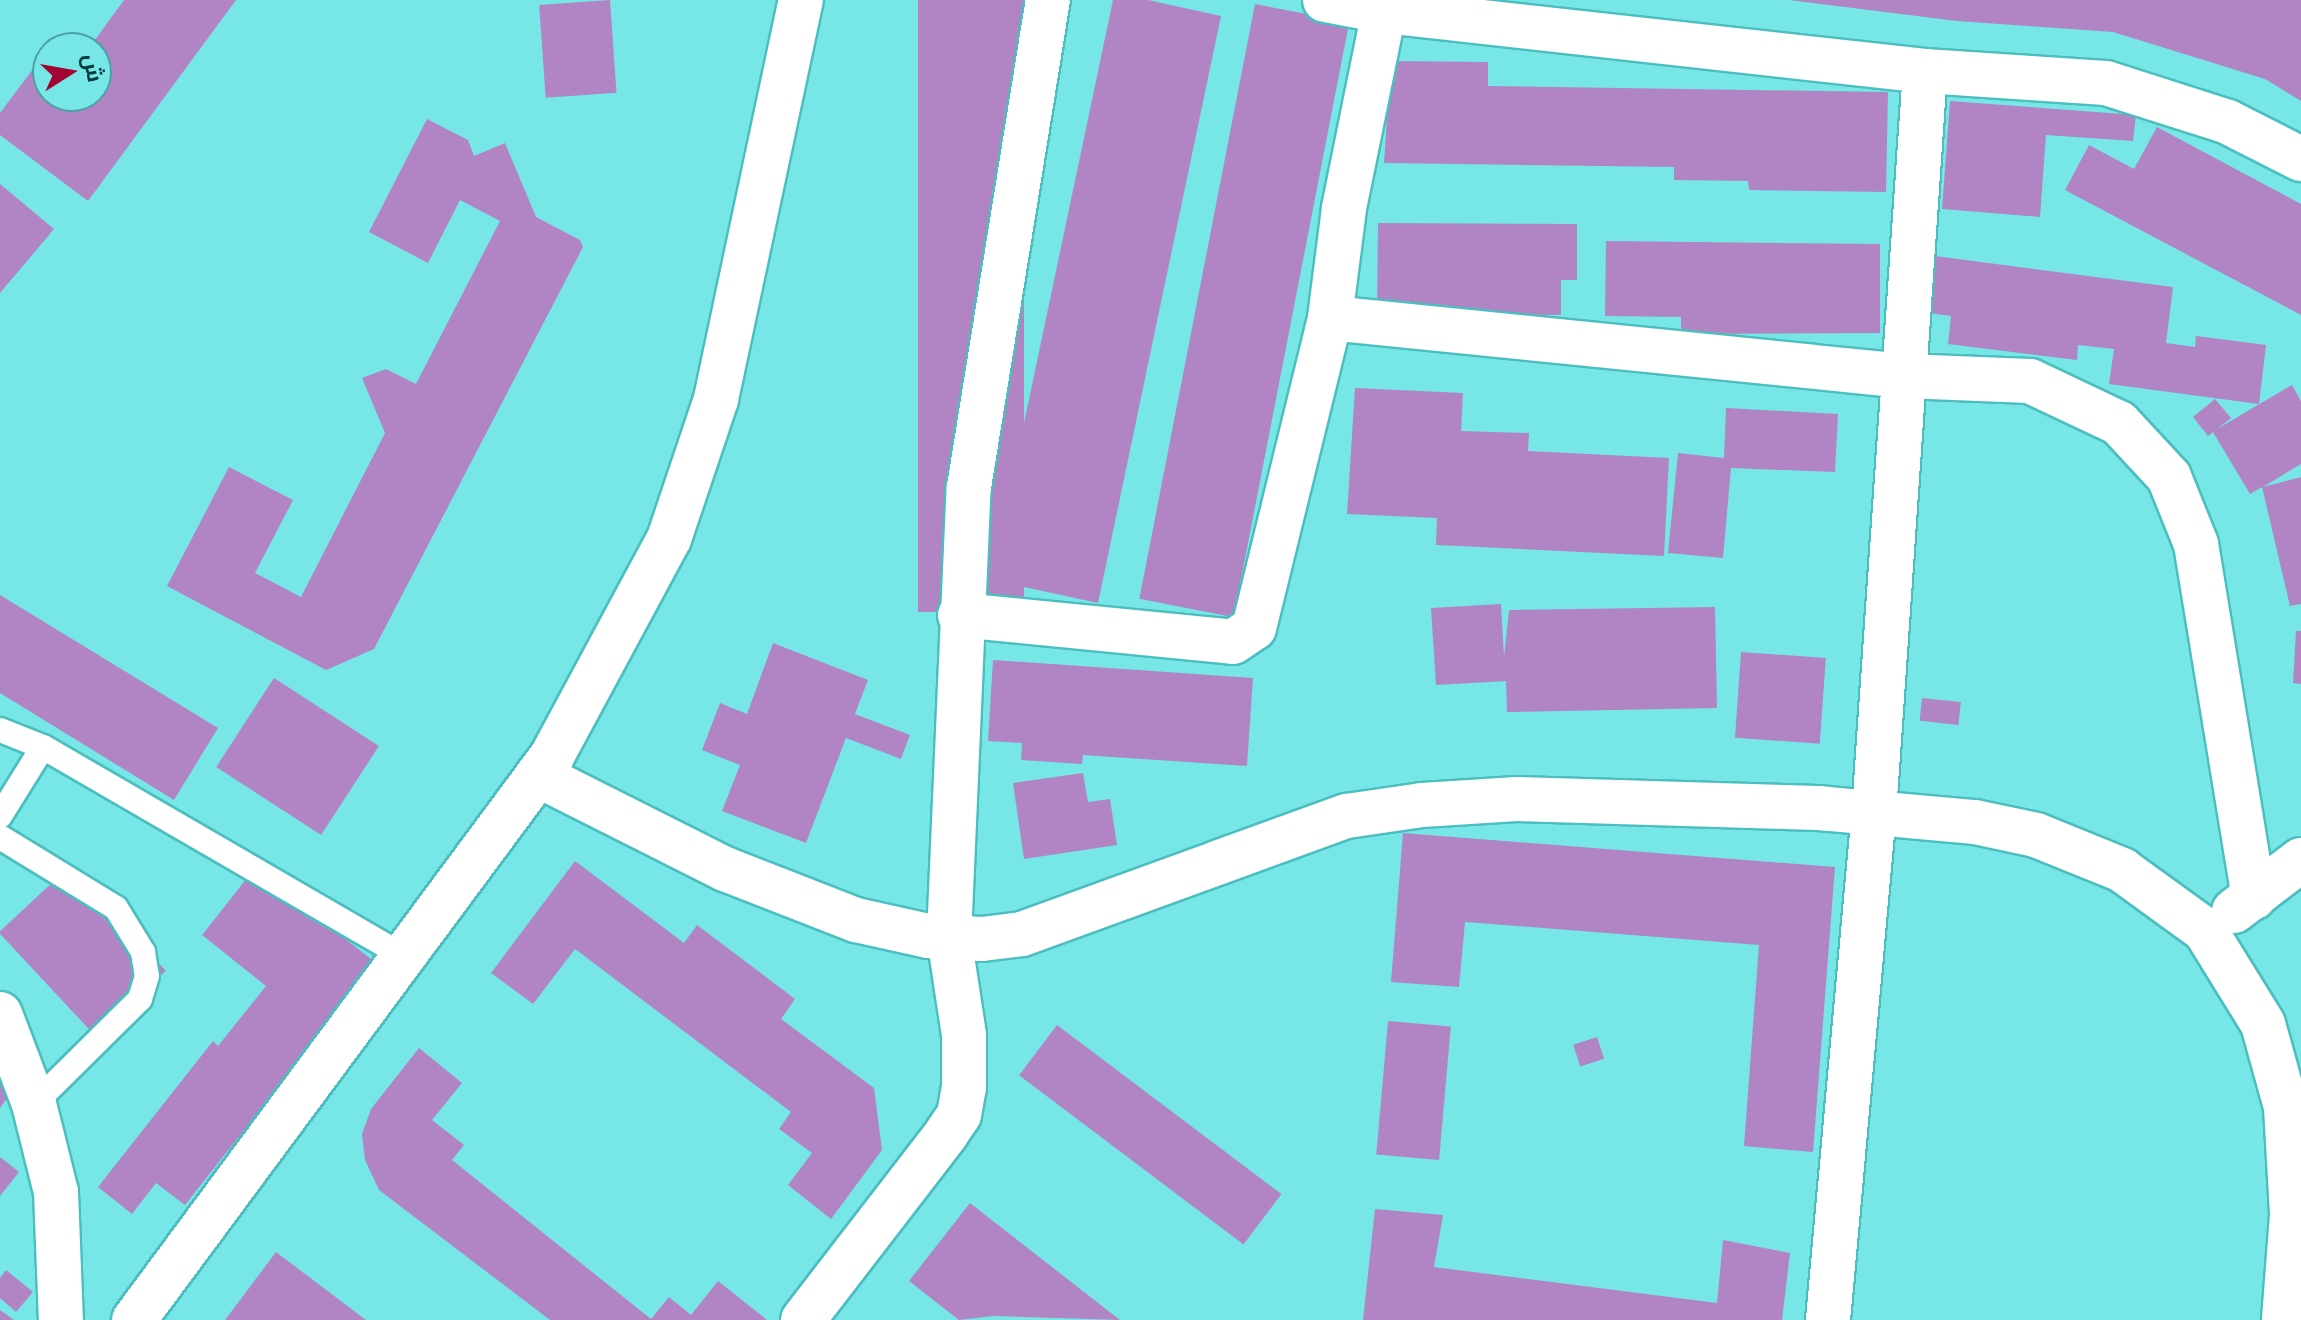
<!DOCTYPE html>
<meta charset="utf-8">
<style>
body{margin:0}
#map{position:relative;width:2301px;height:1320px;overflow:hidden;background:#77e6e7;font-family:"PT Sans Narrow",Cairo,sans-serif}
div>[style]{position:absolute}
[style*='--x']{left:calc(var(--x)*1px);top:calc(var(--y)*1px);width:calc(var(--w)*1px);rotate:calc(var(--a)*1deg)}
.building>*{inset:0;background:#b185c3;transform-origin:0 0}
.roads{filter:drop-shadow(2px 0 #4bbebf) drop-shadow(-2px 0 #4bbebf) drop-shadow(0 2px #4bbebf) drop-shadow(0 -2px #4bbebf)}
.lane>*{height:24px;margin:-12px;padding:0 12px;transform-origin:12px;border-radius:12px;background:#fff}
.street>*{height:44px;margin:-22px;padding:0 22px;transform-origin:22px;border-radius:22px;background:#fff}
span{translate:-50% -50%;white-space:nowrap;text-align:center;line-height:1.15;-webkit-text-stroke:7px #77e6e7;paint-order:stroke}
.north{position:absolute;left:32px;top:32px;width:80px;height:80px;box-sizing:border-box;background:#77e6e7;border:2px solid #4ba2a3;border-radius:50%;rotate:79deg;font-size:22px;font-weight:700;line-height:32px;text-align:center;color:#093c3d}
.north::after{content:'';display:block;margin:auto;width:28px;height:36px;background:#a30432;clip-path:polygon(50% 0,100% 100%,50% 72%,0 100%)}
</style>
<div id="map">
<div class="building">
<div style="clip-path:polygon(124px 0,236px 0,88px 201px,0 135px,0 113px,45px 53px,48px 96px,96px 96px,96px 48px,89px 48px)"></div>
<div style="left:610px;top:0;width:93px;height:71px;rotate:86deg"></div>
<div style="left:918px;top:0;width:106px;height:612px"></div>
<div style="clip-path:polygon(1113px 0,1148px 0,1221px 16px,1098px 603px,991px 580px)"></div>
<div style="clip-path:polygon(1789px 0,2301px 0,2301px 101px,2265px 79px,2113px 32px,1957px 21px)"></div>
<div style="left:1255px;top:4px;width:96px;height:606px;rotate:11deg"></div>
<div style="clip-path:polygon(1391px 61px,1488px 62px,1488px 86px,1888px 92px,1886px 192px,1749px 190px,1748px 181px,1674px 180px,1674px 167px,1384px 163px)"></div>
<div style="clip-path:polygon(1950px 101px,2136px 115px,2133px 141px,2046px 135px,2040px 217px,1942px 209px)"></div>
<div style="clip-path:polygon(427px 119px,468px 140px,474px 156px,505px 143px,536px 217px,580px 240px,583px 247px,374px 649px,326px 670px,167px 586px,229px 467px,293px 500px,255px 573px,301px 597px,385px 433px,362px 378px,386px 369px,416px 384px,500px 221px,460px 200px,428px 263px,369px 232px)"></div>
<div style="clip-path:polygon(2157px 127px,2301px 204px,2301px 315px,2065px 190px,2089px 145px,2134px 169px)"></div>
<div style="clip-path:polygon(0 184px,54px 229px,0 293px)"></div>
<div style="clip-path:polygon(1378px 223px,1577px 224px,1577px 280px,1561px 280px,1561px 315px,1377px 314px)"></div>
<div style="clip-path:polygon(1606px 241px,1880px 244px,1880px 333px,1681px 334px,1681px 317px,1605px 316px)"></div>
<div style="clip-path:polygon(1935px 256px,2173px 287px,2166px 343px,2195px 347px,2196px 336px,2266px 345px,2259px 404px,2109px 384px,2114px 349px,2078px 345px,2077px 360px,1948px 344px,1951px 316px,1928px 313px)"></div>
<div style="clip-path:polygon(2292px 385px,2301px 401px,2301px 464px,2263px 487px,2301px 477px,2301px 604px,2290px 606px,2262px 487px,2250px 494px,2213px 432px,2208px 436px,2193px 417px,2215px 399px,2231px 418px,2217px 429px)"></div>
<div style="clip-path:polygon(1355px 388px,1463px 393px,1461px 431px,1529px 433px,1528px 451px,1669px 458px,1664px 556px,1436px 545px,1437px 518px,1347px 514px)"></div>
<div style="clip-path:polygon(1726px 408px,1838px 414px,1835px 472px,1731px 468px,1723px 558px,1668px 553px,1678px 453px,1724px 458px)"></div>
<div style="clip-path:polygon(0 595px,218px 728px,174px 800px,0 693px)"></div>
<div style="clip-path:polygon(1501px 604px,1504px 657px,1509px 610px,1715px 607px,1717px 708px,1507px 712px,1506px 681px,1436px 685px,1431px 608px)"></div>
<div style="clip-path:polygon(2296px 631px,2301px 631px,2301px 684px,2293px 683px)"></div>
<div style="clip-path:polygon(773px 643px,868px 680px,855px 714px,910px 735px,901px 759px,846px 738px,806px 843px,722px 811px,740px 765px,702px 750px,720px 703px,747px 714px)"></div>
<div style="left:1741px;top:652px;width:85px;height:86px;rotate:4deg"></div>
<div style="clip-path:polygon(993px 660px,1253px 678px,1247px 766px,1083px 755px,1082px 764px,1021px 760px,1022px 743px,988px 741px)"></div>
<div style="left:274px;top:678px;width:125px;height:106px;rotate:33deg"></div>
<div style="left:1922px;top:698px;width:39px;height:23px;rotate:6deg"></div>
<div style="clip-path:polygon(1083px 773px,1088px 802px,1110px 799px,1117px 845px,1024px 859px,1013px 783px)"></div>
<div style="clip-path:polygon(1403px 833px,1835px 867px,1813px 1152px,1744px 1146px,1759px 945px,1465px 922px,1459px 987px,1391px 982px)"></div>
<div style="clip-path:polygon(575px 861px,684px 943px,697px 925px,795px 999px,781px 1019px,874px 1088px,882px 1150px,831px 1219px,788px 1185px,812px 1153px,779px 1129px,791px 1112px,575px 949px,533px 1004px,491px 973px)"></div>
<div style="left:69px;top:867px;width:142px;height:96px;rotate:47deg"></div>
<div style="clip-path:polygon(255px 868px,376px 963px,185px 1205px,156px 1183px,132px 1214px,98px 1187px,213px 1041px,218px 1046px,266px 986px,202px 935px)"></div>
<div style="left:1388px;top:1021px;width:63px;height:134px;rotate:5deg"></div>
<div style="left:1057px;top:1025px;width:281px;height:63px;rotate:37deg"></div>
<div style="left:1597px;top:1037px;width:23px;height:25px;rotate:72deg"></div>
<div style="clip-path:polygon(419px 1048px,462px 1083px,432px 1120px,464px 1145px,452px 1160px,651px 1319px,669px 1297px,691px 1315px,718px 1281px,767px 1320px,550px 1320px,379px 1190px,365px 1160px,362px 1134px,371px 1109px)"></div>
<div style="clip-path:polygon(0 1083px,11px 1093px,0 1108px)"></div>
<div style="clip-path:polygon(0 1157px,19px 1172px,0 1196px)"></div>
<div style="clip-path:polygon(970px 1203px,1120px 1320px,993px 1316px,959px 1320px,909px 1281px)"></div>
<div style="clip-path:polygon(1375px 1209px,1443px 1215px,1434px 1267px,1717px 1303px,1723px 1240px,1790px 1253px,1782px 1320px,1363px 1320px)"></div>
<div style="clip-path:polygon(276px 1252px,366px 1320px,225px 1320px)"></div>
<div style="clip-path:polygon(6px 1270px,33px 1292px,16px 1312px,0 1298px,0 1278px)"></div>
<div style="clip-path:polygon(0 1310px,14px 1320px,0 1320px)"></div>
</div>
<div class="roads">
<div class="lane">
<div style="--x:0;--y:730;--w:46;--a:21.6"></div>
<div style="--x:43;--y:747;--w:417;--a:30.1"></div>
<div style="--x:0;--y:816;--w:81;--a:-58.1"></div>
<div style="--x:0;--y:837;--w:136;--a:31.5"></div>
<div style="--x:116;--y:908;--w:52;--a:58.5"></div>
<div style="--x:143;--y:952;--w:24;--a:81"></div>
<div style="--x:147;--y:976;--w:24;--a:107"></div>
<div style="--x:140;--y:999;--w:149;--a:135.3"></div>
</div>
<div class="street">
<div style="--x:1325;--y:0;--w:60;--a:10.6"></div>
<div style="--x:1384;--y:11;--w:544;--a:6.33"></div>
<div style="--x:1925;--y:71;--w:181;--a:3.8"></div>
<div style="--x:2106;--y:83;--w:128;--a:17.7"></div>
<div style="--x:2228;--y:122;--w:82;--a:26.9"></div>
<div style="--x:1330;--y:318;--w:577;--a:5.77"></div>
<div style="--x:1904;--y:376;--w:126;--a:2.3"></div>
<div style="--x:2030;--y:381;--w:98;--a:25.3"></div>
<div style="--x:2119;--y:423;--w:74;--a:47.2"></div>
<div style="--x:2169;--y:477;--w:72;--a:68.1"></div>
<div style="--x:2196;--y:544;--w:358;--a:80.7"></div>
<div style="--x:960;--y:615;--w:274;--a:5.6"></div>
<div style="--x:1233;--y:642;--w:25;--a:-34"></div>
<div style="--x:1254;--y:628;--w:319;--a:-76.2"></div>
<div style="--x:1330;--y:318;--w:111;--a:-82.7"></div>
<div style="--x:1344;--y:208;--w:201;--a:-78.5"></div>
<div style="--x:538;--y:775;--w:209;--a:26.7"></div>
<div style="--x:725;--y:869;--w:141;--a:21.3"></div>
<div style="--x:856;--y:920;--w:74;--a:12.5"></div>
<div style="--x:928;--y:936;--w:54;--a:3.2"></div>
<div style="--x:982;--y:939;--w:40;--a:-7.1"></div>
<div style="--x:1022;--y:934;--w:346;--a:-20"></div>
<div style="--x:1347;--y:816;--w:76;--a:-8.3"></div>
<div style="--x:1422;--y:805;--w:95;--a:-3.6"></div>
<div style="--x:1517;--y:799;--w:301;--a:1.7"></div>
<div style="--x:1818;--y:808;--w:158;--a:5.1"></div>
<div style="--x:1975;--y:822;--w:62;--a:12"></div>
<div style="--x:2036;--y:835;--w:93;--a:22.1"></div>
<div style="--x:2122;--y:870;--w:102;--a:35.9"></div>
<div style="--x:2205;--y:930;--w:110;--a:58.3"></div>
<div style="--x:2263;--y:1024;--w:86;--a:74.5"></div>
<div style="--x:2286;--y:1107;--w:108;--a:86.8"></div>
<div style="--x:2292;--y:1215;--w:105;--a:94.4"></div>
<div style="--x:2234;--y:911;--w:84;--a:-37.3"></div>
<div style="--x:0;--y:1014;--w:96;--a:69.3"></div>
<div style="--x:34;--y:1104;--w:91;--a:76"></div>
<div style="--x:56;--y:1192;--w:128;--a:87.8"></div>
<div style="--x:134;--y:1320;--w:702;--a:-53.46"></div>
<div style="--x:552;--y:756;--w:247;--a:-61.7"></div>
<div style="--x:669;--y:539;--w:148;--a:-71.4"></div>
<div style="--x:716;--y:399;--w:408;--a:-78"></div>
<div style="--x:803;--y:1320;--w:235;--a:-52.4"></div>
<div style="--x:946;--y:1134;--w:23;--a:-56"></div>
<div style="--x:959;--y:1115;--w:27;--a:-80"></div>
<div style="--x:964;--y:1088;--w:53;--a:-90"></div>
<div style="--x:964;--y:1035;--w:99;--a:-98.7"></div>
<div style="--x:949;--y:937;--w:450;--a:-87.5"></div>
<div style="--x:969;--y:487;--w:493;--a:-80.8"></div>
<div style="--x:1828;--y:1320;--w:510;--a:-84.83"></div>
<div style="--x:1874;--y:812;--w:743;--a:-86.06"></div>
</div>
</div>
<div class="north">ش</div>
</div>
